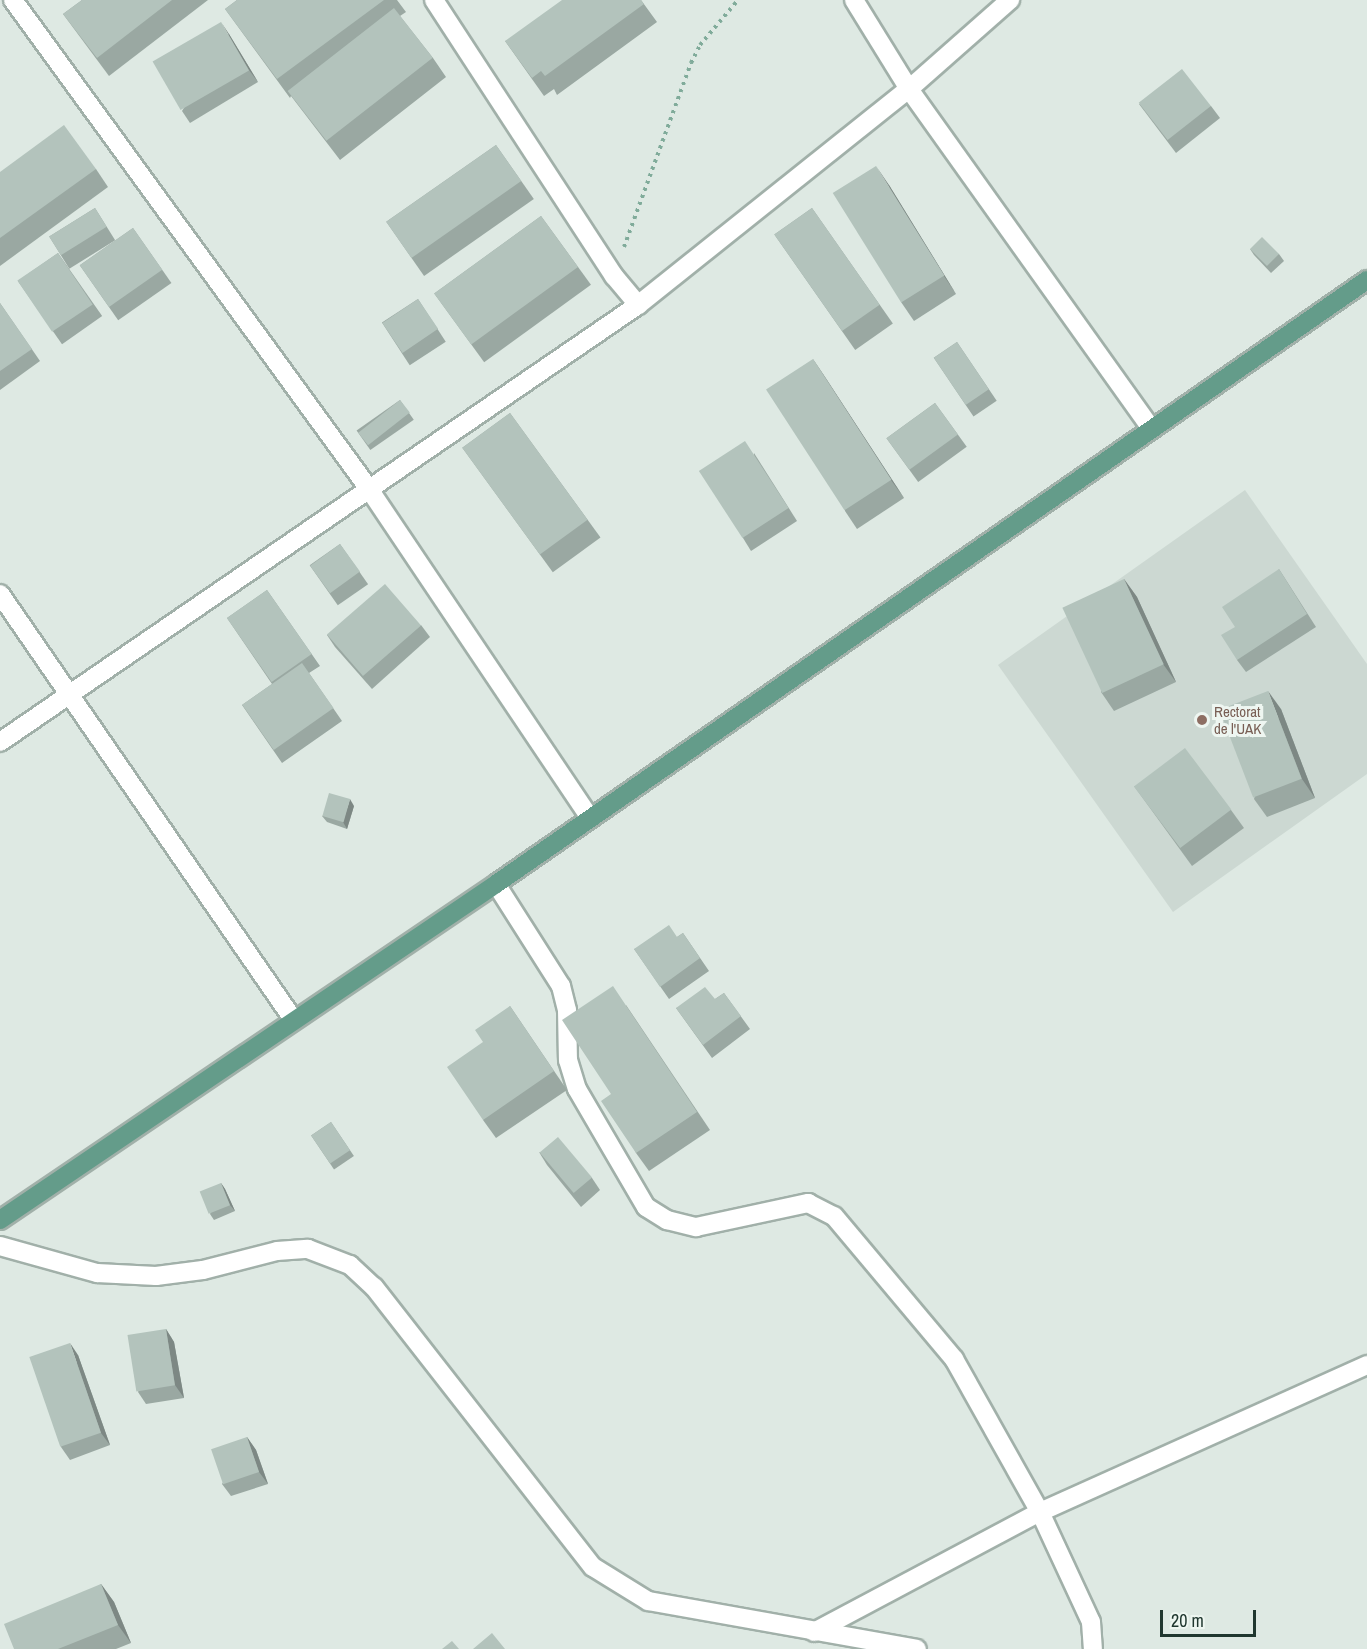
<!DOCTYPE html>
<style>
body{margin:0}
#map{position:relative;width:1367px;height:1649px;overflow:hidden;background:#dee9e3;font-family:"Archivo Narrow",sans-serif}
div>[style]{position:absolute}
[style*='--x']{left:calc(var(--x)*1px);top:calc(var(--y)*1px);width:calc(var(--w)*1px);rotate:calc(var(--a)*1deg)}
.built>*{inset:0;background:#ccd8d2}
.path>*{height:4px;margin-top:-2px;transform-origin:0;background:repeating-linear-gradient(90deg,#80ab9a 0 3px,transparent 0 7.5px)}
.roads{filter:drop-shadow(2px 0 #a1b0a9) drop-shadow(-2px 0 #a1b0a9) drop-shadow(0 2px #a1b0a9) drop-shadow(0 -2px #a1b0a9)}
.minor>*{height:18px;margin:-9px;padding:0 9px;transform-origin:9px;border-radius:9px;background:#fff}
.primary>*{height:18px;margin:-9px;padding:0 9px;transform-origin:9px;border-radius:9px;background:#649c8a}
.wall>*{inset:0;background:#9aa8a2;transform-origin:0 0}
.shaded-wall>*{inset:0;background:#7d8884}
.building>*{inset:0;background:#b3c3bc;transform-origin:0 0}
.dots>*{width:16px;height:16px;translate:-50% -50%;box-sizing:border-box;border:3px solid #eef6f1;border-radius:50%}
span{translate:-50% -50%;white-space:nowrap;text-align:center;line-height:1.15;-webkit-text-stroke:6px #eef6f1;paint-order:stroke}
.education-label{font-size:15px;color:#785e54}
.left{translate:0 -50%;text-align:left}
.scale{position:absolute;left:1160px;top:1610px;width:96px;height:27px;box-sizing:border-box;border:3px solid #20372f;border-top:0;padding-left:8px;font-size:18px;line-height:21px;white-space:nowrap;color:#20372f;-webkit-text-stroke:4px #eef6f1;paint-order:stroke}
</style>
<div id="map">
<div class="built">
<div style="clip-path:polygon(1245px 490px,1367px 664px,1367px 774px,1173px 912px,998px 665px)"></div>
</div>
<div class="path">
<div style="--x:624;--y:247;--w:196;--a:-70"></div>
<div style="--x:691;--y:63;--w:20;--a:-63"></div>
<div style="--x:700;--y:45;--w:59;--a:-49.8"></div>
</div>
<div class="roads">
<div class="minor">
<div style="--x:13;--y:0;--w:605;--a:53.94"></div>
<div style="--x:369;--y:489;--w:394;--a:56.1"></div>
<div style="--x:434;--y:0;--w:330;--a:56.9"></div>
<div style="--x:614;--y:276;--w:38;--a:50"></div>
<div style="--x:854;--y:0;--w:105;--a:58.3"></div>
<div style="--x:909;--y:89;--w:417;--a:54.5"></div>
<div style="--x:0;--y:594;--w:516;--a:55.42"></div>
<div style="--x:0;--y:742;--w:773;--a:-34.41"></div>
<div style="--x:638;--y:305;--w:347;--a:-38.6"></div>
<div style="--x:909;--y:89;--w:135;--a:-41.4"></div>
<div style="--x:496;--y:884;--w:121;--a:57.5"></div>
<div style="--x:561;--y:986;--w:25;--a:76"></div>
<div style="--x:567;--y:1010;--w:50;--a:88.9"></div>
<div style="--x:568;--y:1060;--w:30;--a:73"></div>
<div style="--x:577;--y:1089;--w:137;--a:59.7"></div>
<div style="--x:646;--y:1207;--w:25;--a:32"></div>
<div style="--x:667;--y:1220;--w:30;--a:14"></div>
<div style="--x:696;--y:1227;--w:115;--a:-12.1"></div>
<div style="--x:808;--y:1203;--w:29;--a:27"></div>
<div style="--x:834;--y:1216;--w:187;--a:50"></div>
<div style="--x:954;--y:1359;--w:176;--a:60.7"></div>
<div style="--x:1040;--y:1512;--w:121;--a:65.1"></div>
<div style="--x:1091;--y:1622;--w:27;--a:86"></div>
<div style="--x:0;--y:1246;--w:101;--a:15.6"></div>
<div style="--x:97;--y:1273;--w:59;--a:2.9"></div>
<div style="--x:156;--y:1276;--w:47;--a:-7.3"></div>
<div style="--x:203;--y:1270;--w:76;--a:-14.4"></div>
<div style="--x:277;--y:1251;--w:31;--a:-4"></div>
<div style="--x:308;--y:1249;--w:45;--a:20.9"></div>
<div style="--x:350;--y:1265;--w:33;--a:43"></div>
<div style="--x:374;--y:1287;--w:355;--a:52"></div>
<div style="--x:593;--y:1567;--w:65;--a:31.7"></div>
<div style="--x:648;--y:1601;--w:273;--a:10.1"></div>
<div style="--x:814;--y:1632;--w:256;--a:-28"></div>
<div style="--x:1040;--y:1512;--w:359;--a:-24.2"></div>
</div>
<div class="primary">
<div style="--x:0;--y:1220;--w:599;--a:-34.11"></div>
<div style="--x:496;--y:884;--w:1060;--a:-34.74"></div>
</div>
</div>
<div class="wall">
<div style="clip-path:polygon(82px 0,208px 0,109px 76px,63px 14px)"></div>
<div style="clip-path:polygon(237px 0,397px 0,406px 12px,400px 16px,433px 58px,446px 77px,340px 160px,291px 96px,290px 98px,225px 9px)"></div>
<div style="clip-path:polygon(641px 0,657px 22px,557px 95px,554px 89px,544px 96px,505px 41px)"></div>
<div style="clip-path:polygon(229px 34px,258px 82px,190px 123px,182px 111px)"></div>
<div style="clip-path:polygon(1139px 104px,1211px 106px,1220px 118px,1176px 153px)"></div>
<div style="left:496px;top:145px;width:66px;height:134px;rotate:55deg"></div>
<div style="clip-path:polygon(96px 169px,108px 187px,0 266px,0 172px)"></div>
<div style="clip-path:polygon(889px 185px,956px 294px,914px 321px,901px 302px)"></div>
<div style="left:95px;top:208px;width:38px;height:54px;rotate:58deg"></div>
<div style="left:812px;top:208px;width:141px;height:46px;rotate:55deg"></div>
<div style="left:541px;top:216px;width:85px;height:132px;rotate:54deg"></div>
<div style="left:133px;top:228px;width:67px;height:65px;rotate:55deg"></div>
<div style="clip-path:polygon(1250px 249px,1279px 254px,1284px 261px,1271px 273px,1254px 255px)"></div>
<div style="left:58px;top:253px;width:77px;height:49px;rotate:55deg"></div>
<div style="left:418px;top:299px;width:51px;height:43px;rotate:57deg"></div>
<div style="clip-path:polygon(0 303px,40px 361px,0 390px)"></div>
<div style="left:957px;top:342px;width:71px;height:28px;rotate:56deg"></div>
<div style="clip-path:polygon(813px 359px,825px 377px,904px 498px,857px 529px,845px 511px)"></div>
<div style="left:400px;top:400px;width:24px;height:53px;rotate:55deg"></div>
<div style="left:935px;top:403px;width:54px;height:60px;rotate:54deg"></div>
<div style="left:510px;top:413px;width:154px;height:59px;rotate:54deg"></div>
<div style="clip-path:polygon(754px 453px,797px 521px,751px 551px,743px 538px)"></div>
<div style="left:340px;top:544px;width:49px;height:37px;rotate:55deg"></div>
<div style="clip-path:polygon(1279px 569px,1316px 627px,1246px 672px,1237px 660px,1235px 627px)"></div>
<div style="clip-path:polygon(1124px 579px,1137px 597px,1176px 682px,1114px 711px,1101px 692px)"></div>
<div style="clip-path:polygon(267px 590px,320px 666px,309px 673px,342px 721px,282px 763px,242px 705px,272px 684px,227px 618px)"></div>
<div style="clip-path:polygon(421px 625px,430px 637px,372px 689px,335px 647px,327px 635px)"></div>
<div style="clip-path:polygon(1281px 709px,1315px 798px,1267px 817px,1254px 799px)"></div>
<div style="clip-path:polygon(1134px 786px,1231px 810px,1244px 828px,1192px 866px)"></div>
<div style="clip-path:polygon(354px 806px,347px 829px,327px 822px,322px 816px)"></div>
<div style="clip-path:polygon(683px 933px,709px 971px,669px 999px,634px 949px,677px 937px)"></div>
<div style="clip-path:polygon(724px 993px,750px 1029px,712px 1058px,676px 1008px,715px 999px)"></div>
<div style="clip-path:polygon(626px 1005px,710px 1130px,649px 1171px,636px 1153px,611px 1094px)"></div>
<div style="clip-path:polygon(510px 1006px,567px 1090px,496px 1138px,483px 1120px,483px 1042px)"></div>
<div style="left:331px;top:1122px;width:41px;height:24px;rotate:56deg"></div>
<div style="clip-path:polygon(539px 1152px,592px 1178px,600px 1190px,581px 1207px,547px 1165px)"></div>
<div style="clip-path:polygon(221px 1183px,225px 1189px,235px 1211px,214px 1220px,210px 1214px)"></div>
<div style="clip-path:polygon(166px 1329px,174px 1342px,184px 1398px,146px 1404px,138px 1392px)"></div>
<div style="clip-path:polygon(78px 1355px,110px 1445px,70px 1460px,61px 1447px)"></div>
<div style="clip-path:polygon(247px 1437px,256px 1450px,268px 1484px,231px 1496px,222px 1484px)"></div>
<div style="clip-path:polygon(101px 1584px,114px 1602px,131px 1643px,116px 1649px,14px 1649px)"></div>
</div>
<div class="shaded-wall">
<div style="clip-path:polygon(221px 22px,229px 34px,258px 82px,249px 70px)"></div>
<div style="clip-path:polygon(876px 166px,889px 185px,956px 294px,944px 276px)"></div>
<div style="clip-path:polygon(813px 359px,825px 377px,904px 498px,891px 480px)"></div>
<div style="clip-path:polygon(1124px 579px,1137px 597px,1176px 682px,1163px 664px)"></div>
<div style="clip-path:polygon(1268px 691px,1281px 709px,1315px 798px,1302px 779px)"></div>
<div style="clip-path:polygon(350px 799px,354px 806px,347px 829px,343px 822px)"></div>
<div style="clip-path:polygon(221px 1183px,225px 1189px,235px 1211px,230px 1205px)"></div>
<div style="clip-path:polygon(166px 1329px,174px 1342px,184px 1398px,175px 1385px)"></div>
<div style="clip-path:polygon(70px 1343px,78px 1355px,110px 1445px,101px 1433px)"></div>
<div style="clip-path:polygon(247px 1437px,256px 1450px,268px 1484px,259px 1472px)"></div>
<div style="clip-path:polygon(101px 1584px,114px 1602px,131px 1643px,118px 1625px)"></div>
</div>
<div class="building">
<div style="clip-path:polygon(82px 0,172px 0,97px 58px,63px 14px)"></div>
<div style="clip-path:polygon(237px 0,384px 0,277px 79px,225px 9px)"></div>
<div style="clip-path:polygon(562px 0,641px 0,644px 4px,545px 76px,541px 71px,532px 78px,505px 41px)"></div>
<div style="left:394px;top:8px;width:63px;height:135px;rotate:52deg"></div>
<div style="left:221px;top:22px;width:56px;height:79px;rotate:60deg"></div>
<div style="left:1182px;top:69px;width:47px;height:55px;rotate:52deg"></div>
<div style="clip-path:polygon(64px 125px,96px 169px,0 238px,0 172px)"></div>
<div style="left:496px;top:145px;width:44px;height:134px;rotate:55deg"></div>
<div style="left:876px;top:166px;width:129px;height:51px;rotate:58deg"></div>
<div style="left:95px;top:208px;width:22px;height:54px;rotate:58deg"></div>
<div style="left:812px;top:208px;width:118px;height:46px;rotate:55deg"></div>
<div style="left:541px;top:216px;width:63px;height:132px;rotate:54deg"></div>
<div style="left:133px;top:228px;width:51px;height:65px;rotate:55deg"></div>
<div style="left:1262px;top:237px;width:24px;height:17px;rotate:45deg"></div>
<div style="left:58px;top:253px;width:62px;height:49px;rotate:56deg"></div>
<div style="left:418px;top:299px;width:36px;height:43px;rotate:56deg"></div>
<div style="clip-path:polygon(0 303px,32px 349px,0 371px)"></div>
<div style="left:957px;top:342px;width:57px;height:28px;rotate:56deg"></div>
<div style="left:813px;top:359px;width:144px;height:56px;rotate:57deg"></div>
<div style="left:400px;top:400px;width:16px;height:53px;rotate:52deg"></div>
<div style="left:935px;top:403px;width:39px;height:60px;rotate:54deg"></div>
<div style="left:510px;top:413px;width:132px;height:59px;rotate:54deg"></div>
<div style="left:745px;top:441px;width:80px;height:55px;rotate:57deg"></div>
<div style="left:340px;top:544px;width:34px;height:37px;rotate:54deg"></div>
<div style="clip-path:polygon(1279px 569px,1307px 614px,1237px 660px,1221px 635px,1235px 627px,1222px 607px)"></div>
<div style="left:1124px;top:579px;width:94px;height:68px;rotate:65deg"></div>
<div style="left:385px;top:584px;width:55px;height:77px;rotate:49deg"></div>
<div style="left:267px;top:590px;width:78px;height:49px;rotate:55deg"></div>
<div style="left:302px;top:663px;width:55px;height:73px;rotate:55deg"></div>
<div style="left:1268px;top:691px;width:94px;height:52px;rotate:69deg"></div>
<div style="left:1185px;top:748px;width:77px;height:64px;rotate:53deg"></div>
<div style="left:329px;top:793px;width:22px;height:24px;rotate:16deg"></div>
<div style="clip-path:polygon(669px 925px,677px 937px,683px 933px,700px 958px,660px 987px,634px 949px)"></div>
<div style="clip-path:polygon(613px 986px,697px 1112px,636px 1153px,601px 1101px,611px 1094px,562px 1020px)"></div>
<div style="clip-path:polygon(705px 987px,715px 999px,724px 993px,741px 1016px,703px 1045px,676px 1008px)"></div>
<div style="clip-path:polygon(510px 1006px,554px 1071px,483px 1120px,447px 1067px,483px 1042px,475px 1030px)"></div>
<div style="left:331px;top:1122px;width:34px;height:24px;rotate:56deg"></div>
<div style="left:558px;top:1137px;width:53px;height:24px;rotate:50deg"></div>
<div style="left:221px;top:1183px;width:24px;height:23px;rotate:68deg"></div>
<div style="left:166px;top:1329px;width:57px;height:39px;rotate:81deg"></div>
<div style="left:70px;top:1343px;width:95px;height:43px;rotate:71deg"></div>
<div style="left:247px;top:1437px;width:37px;height:38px;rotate:71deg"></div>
<div style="clip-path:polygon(101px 1584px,118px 1625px,58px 1649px,14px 1649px,4px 1624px)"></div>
<div style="clip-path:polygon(492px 1633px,505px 1649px,473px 1649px)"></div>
<div style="clip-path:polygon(452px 1641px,459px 1649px,442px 1649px)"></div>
</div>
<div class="dots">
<div style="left:1202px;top:720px;background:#8d6e63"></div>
</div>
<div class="education-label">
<span class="left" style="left:1214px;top:720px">Rectorat<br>de l'UAK</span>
</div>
<div class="scale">20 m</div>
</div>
